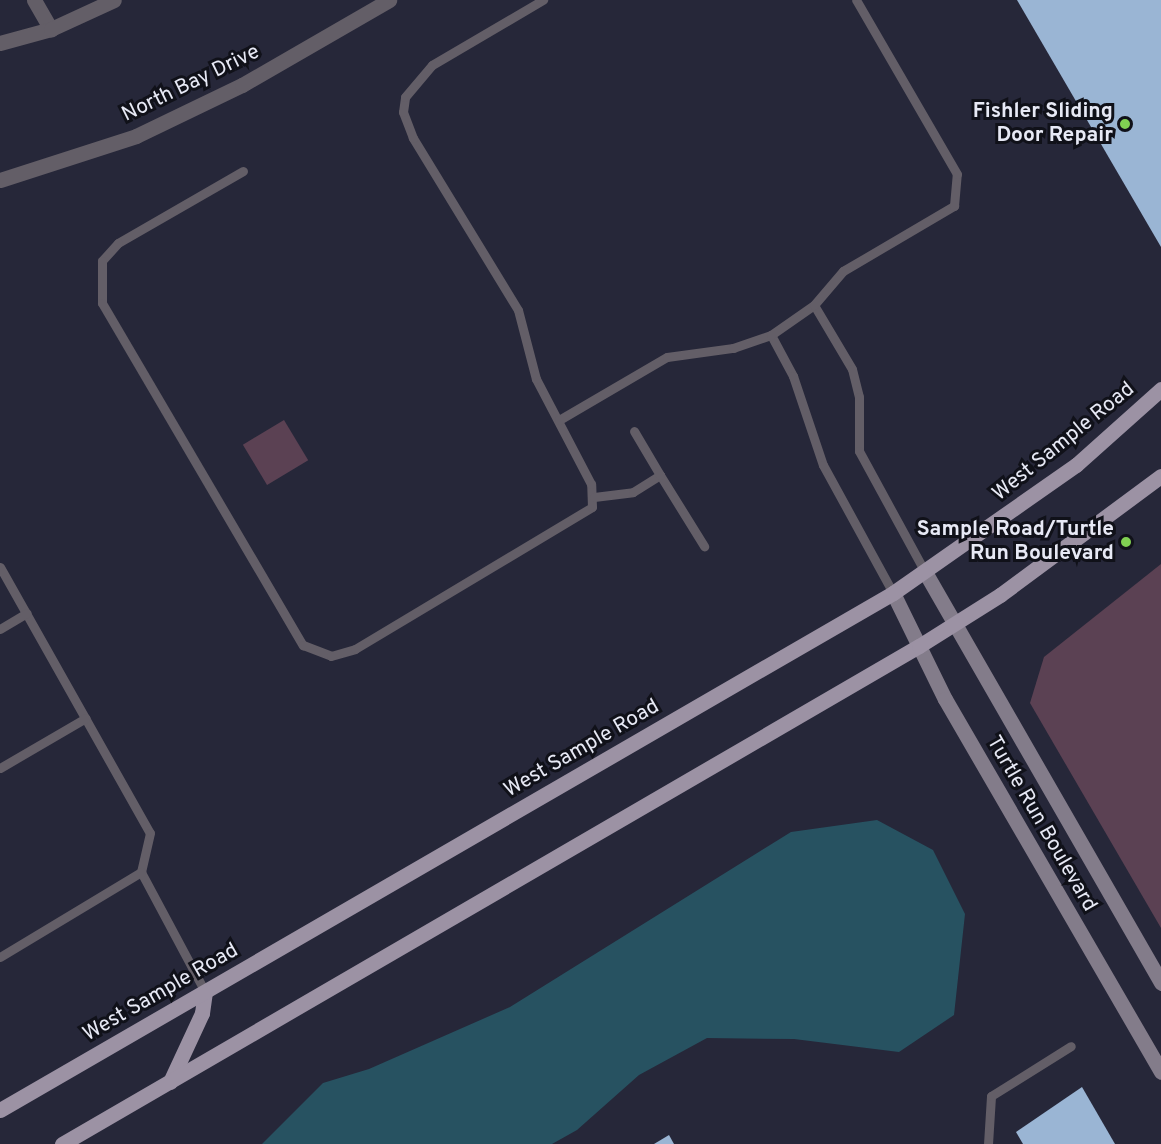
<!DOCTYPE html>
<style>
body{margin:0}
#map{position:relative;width:1161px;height:1144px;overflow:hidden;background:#262739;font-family:Overpass,sans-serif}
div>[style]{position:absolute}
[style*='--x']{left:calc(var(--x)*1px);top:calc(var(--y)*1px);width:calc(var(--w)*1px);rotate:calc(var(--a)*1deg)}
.green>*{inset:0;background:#5b4153;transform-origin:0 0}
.water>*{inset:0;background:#275261}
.building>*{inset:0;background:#9ab5d4}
.lane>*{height:9px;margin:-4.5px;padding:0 4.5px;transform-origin:4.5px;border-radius:4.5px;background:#635e67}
.street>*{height:15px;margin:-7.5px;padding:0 7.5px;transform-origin:7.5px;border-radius:7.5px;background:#635e67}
.secondary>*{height:15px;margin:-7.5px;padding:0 7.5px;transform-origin:7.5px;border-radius:7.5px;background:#837c8a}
.primary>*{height:15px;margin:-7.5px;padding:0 7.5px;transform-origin:7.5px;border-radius:7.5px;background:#9c92a4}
.dots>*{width:16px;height:16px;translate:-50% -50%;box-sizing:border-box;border:3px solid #101119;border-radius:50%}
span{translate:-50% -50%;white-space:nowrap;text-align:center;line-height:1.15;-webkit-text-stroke:6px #101119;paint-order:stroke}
.street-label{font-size:21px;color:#e7e9f5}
.poi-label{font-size:21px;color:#e7e9f5;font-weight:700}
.right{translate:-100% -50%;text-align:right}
</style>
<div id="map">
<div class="green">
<div style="left:284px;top:420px;width:47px;height:48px;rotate:59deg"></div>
<div style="clip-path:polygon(1161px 564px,1161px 928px,1030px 703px,1044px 657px)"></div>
</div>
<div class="water">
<div style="clip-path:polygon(877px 820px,933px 850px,965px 914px,954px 1015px,899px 1052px,794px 1039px,707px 1038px,639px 1075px,577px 1130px,552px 1144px,262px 1144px,323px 1083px,369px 1069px,510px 1007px,791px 832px)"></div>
</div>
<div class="building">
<div style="clip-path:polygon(1017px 0,1161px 0,1161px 247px)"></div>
<div style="clip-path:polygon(1082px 1087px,1115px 1144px,1023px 1144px,1016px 1132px)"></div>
<div style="clip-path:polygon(669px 1135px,674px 1144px,654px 1144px)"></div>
</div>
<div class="lane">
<div style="--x:243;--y:171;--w:144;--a:150.1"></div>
<div style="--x:118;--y:243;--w:24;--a:132"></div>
<div style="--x:102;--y:261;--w:42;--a:90"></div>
<div style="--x:102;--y:303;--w:397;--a:59.6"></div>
<div style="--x:303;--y:645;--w:30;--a:21"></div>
<div style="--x:331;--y:656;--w:25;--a:-16"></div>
<div style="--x:355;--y:649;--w:276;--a:-30.9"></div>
<div style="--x:592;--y:507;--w:23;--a:-92"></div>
<div style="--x:591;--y:484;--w:119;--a:-117.6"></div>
<div style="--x:536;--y:379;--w:71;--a:-104.6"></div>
<div style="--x:518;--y:310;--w:202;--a:-121.4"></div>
<div style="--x:413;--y:138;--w:28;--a:-111"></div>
<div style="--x:403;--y:112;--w:15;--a:-82"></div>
<div style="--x:405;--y:97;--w:42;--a:-49.8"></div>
<div style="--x:432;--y:65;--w:129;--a:-30.4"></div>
<div style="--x:814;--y:305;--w:74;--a:59.3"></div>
<div style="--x:852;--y:369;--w:29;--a:76"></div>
<div style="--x:859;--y:397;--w:54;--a:90"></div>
<div style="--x:859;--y:451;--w:138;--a:61.4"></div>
<div style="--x:771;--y:335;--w:47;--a:61.8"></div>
<div style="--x:793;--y:376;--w:94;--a:71.4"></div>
<div style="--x:823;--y:465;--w:146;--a:61.3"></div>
<div style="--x:559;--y:420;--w:125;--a:-30.3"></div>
<div style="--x:667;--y:357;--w:67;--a:-7.8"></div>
<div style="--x:733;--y:348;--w:40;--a:-18.9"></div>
<div style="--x:771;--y:335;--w:52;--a:-34.9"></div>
<div style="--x:814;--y:305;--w:45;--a:-49.5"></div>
<div style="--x:843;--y:271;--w:129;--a:-30.4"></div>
<div style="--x:954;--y:206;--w:32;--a:-85"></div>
<div style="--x:957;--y:174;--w:201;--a:-120.1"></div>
<div style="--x:660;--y:475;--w:84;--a:58.2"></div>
<div style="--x:594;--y:497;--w:39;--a:-7"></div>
<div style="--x:633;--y:492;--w:32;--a:-32"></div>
<div style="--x:660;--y:475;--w:51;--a:-120.6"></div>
<div style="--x:0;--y:567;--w:305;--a:60.6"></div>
<div style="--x:150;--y:833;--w:40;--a:103"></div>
<div style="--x:141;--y:872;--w:136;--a:61.9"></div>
<div style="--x:0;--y:629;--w:31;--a:-31"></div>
<div style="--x:0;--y:768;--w:99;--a:-30.2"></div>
<div style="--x:0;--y:957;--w:165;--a:-31.1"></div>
<div style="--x:988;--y:1144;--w:48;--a:-86.4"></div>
<div style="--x:991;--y:1096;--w:94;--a:-32"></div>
</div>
<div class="street">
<div style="--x:34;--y:0;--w:34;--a:60"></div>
<div style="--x:0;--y:43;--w:53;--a:-15.4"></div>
<div style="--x:51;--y:29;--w:69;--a:-24.7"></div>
<div style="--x:0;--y:180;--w:143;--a:-17.9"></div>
<div style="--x:136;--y:136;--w:118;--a:-25.7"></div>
<div style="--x:242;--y:85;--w:170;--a:-30"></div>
</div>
<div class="secondary">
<div style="--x:925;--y:572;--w:474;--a:60.1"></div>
<div style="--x:893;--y:593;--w:118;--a:63.9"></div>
<div style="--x:945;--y:699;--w:431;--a:59.9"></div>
</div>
<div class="primary">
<div style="--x:170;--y:1082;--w:76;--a:-65.1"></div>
<div style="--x:202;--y:1013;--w:21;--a:-82"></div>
<div style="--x:0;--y:1110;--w:1032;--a:-30.07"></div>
<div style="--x:893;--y:593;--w:223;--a:-35"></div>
<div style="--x:1076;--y:465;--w:114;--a:-41.8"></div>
<div style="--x:62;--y:1144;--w:991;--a:-30.16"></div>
<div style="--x:919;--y:646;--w:96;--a:-32.2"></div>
<div style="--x:1000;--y:595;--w:200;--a:-36.5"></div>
</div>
<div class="dots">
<div style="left:1125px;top:124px;background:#80d052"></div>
<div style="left:1126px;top:542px;background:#80d052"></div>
</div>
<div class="street-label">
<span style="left:191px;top:84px;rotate:-26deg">North Bay Drive</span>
<span style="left:1064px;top:442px;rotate:-39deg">West Sample Road</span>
<span style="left:582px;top:749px;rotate:-30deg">West Sample Road</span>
<span style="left:1041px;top:824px;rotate:60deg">Turtle Run Boulevard</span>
<span style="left:161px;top:993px;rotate:-30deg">West Sample Road</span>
</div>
<div class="poi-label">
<span class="right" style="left:1113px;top:124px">Fishler Sliding<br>Door Repair</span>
<span class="right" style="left:1114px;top:542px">Sample Road/Turtle<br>Run Boulevard</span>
</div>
</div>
